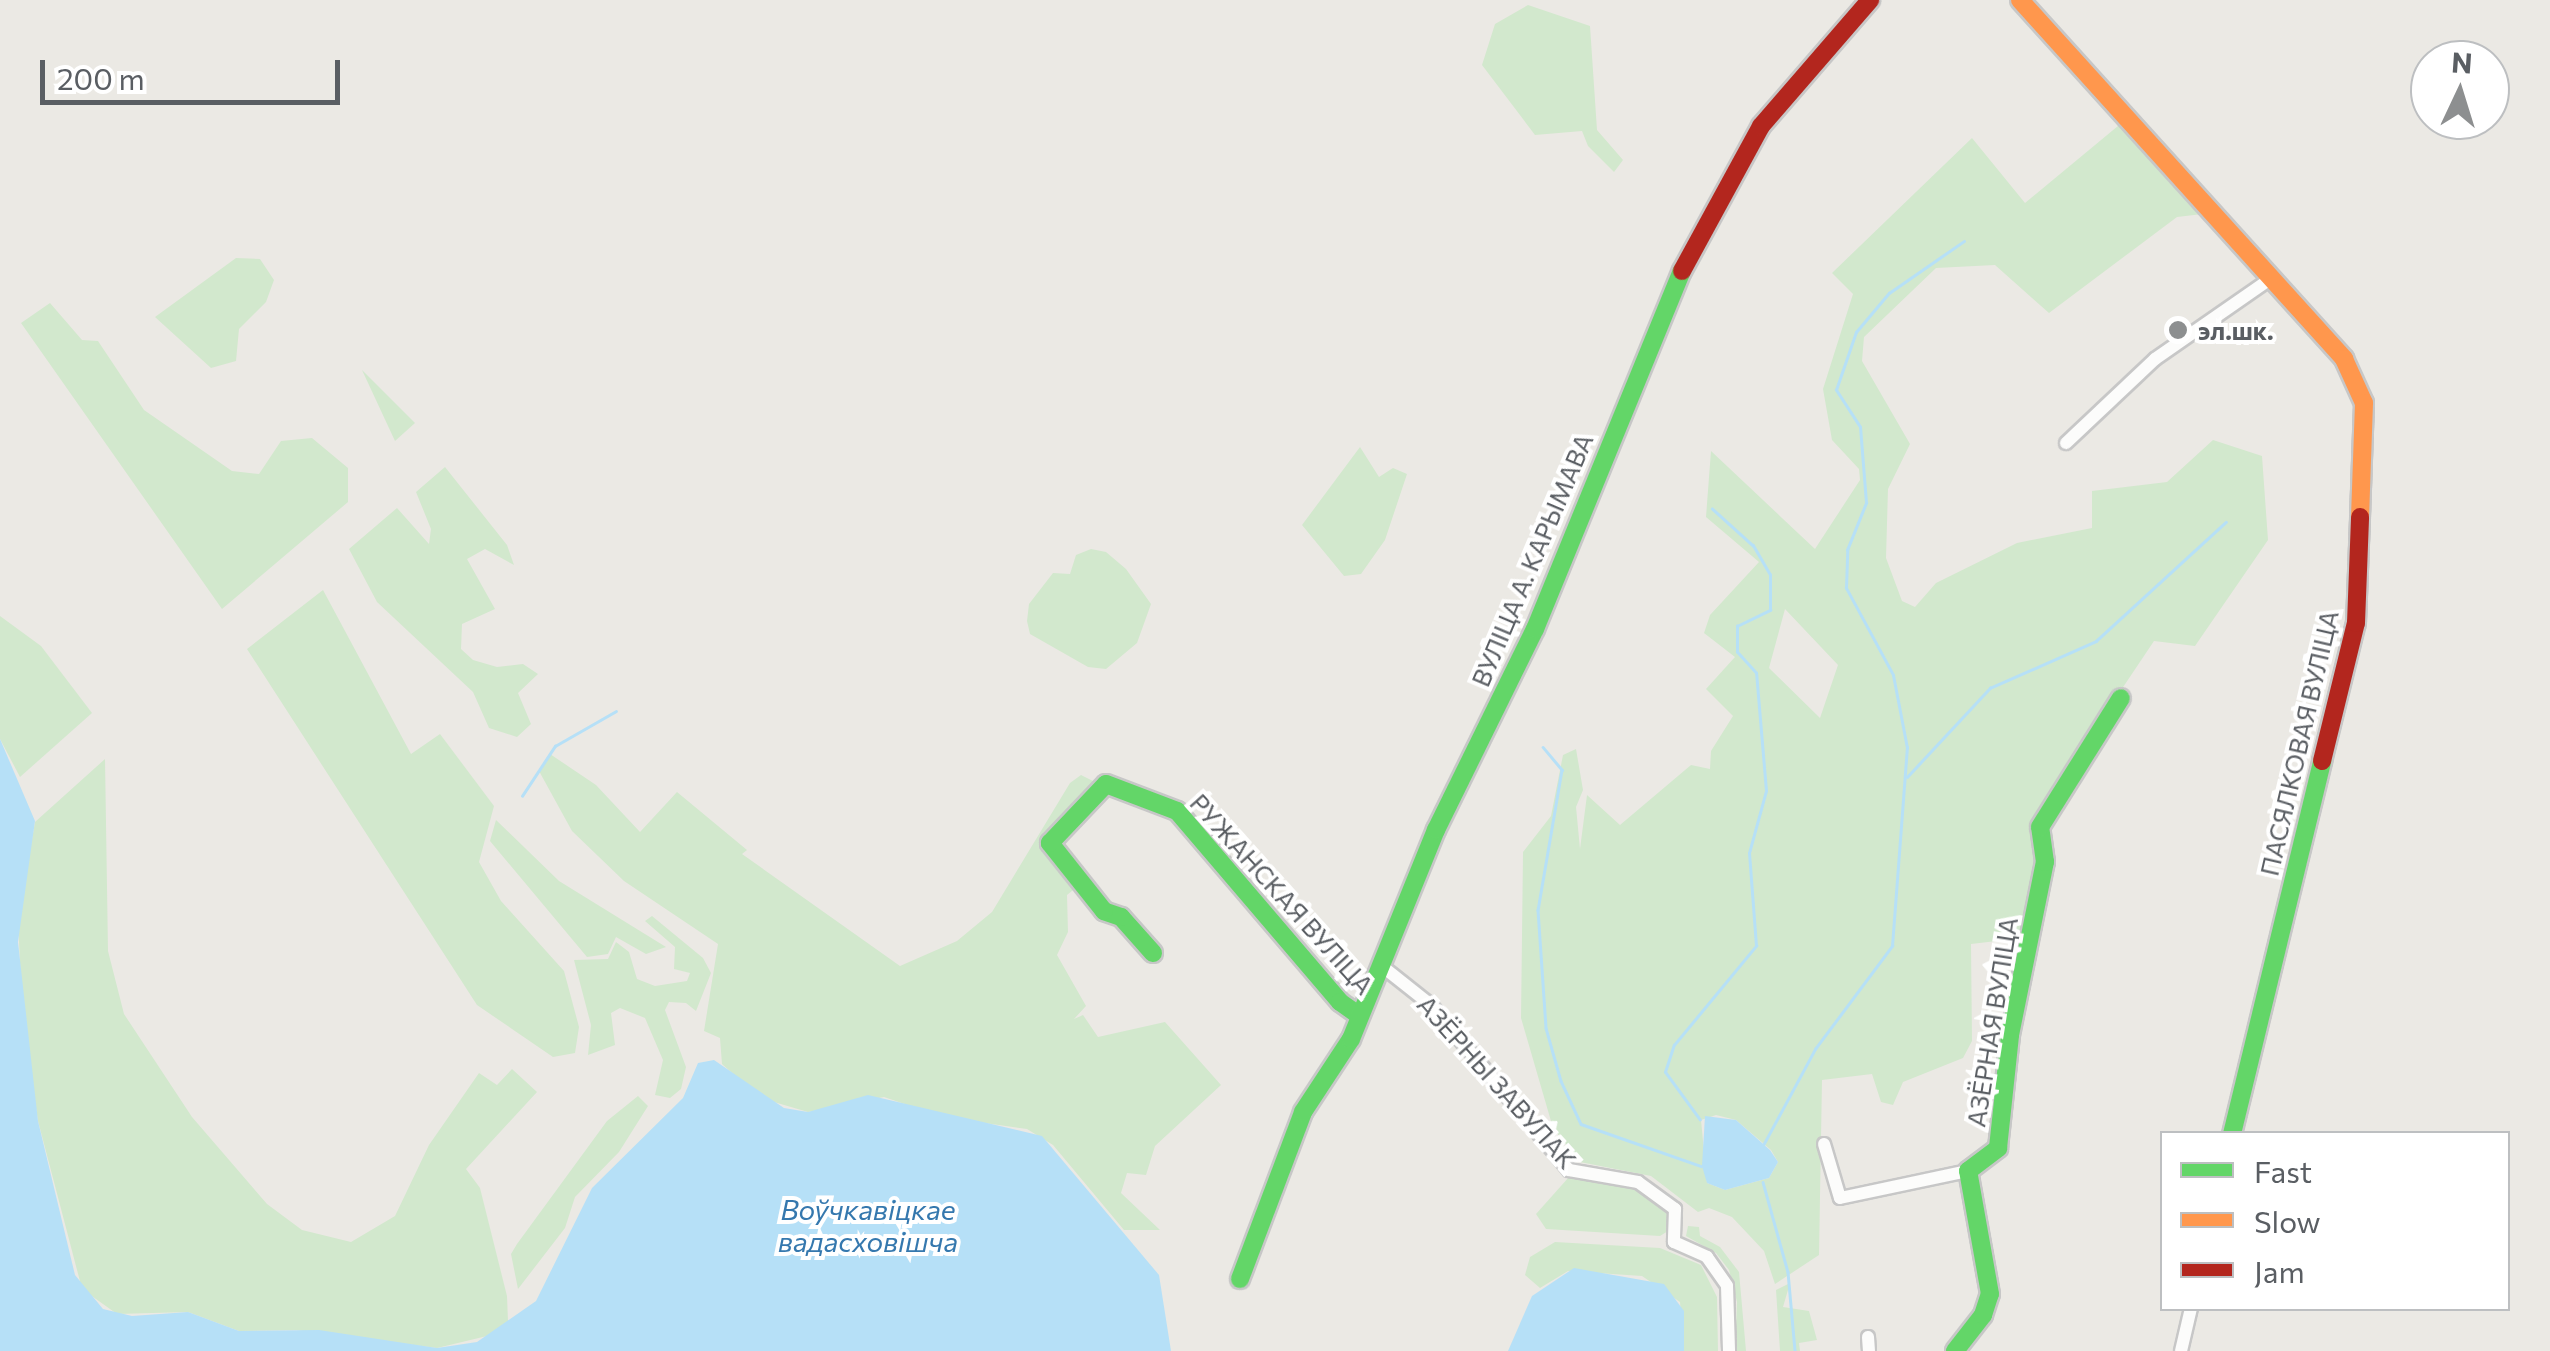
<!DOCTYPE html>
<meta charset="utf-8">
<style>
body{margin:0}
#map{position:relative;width:2550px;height:1351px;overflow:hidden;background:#ebe9e4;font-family:Commissioner,sans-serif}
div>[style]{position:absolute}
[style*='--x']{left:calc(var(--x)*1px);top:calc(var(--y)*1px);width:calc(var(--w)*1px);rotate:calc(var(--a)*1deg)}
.green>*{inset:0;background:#d2e8cd}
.water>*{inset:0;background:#b6e0f7}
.stream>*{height:2.5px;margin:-1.25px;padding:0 1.25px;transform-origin:1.25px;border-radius:1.25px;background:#b6e0f7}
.roads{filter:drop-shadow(2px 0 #c7c7c7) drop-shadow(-2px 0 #c7c7c7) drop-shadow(0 2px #c7c7c7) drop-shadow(0 -2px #c7c7c7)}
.street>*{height:12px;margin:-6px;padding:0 6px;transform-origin:6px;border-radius:6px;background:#fcfcfb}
.fast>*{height:18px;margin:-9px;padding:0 9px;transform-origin:9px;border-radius:9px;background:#63d668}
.slow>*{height:18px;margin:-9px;padding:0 9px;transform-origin:9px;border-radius:9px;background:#ff974d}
.jam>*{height:18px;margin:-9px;padding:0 9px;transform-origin:9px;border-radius:9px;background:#b3261e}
.dots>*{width:28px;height:28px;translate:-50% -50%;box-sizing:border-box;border:5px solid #fff;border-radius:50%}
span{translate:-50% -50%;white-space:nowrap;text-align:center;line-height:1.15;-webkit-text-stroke:8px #fff;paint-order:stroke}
.poi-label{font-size:25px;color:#5a5e63;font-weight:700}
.left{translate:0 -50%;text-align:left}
.street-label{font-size:25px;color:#5a5e63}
.water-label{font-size:28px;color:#3578ae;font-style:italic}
.legend{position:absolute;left:2160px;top:1131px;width:350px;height:180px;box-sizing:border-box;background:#fff;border:2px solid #bdbfc1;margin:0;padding:12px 18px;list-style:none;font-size:30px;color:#5a5e63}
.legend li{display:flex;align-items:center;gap:20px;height:50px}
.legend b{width:50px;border:2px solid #bdbfc1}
.north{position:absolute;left:2410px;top:40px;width:100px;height:100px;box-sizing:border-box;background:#fff;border:2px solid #bdbfc1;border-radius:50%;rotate:4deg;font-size:28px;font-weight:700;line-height:40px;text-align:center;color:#5a5e63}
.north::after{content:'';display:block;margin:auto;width:35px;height:45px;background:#8d8f90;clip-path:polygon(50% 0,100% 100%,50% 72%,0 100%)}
.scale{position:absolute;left:40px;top:60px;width:300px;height:45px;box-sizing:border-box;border:5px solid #5a5e63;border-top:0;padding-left:12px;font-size:30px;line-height:35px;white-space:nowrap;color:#5a5e63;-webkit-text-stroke:8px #fff;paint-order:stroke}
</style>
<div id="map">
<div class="green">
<div style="clip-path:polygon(1528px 5px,1590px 26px,1597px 130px,1623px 160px,1614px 172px,1588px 146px,1582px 131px,1535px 135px,1482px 65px,1495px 24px)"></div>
<div style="clip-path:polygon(evenodd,2124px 121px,2211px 213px,2177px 217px,2049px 313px,1995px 265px,1936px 268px,1864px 337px,1862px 361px,1910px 444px,1888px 489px,1886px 558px,1902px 601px,1915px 607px,1936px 583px,2017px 543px,2092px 528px,2092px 491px,2167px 482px,2213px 440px,2262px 456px,2268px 540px,2195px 646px,2154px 641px,2036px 817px,2038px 862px,2022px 938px,1971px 944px,1972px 1041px,1963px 1058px,1903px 1082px,1893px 1105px,1881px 1102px,1872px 1074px,1822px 1080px,1819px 1255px,1775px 1284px,1764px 1251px,1732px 1217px,1709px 1208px,1698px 1212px,1651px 1176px,1580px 1162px,1553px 1128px,1521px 1018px,1523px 852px,1551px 816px,1563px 755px,1576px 749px,1583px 790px,1576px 807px,1580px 849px,1587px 795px,1620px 825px,1691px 765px,1710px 769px,1711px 751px,1733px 716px,1706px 689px,1735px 657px,1704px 633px,1710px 615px,1759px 562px,1706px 517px,1711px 451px,1815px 549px,1860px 480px,1859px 469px,1832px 440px,1823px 389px,1853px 294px,1832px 273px,1972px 138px,2025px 203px,2124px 121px,1785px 609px,1838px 665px,1820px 718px,1769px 668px,1785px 609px,2124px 121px,1716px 1115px,1736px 1120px,1771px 1150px,1778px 1162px,1769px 1178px,1725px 1190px,1707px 1183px,1701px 1120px,1716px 1115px)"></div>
<div style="clip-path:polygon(236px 258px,260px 259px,274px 280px,266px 302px,239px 329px,236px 361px,211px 368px,155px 317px)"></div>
<div style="clip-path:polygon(50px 303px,82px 340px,98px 341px,144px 410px,232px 471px,259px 474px,281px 441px,312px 438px,348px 468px,348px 502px,222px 609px,21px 323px)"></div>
<div style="clip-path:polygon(362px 370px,415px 423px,395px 441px)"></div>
<div style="clip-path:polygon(1360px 447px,1379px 477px,1393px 468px,1407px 474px,1385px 540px,1361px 574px,1344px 576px,1302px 525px)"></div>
<div style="clip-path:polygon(445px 467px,507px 545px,514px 565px,485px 549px,467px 559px,495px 609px,462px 624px,461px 649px,473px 660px,497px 667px,523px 664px,538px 674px,518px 693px,531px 724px,517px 737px,489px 728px,473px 692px,377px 602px,349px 549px,397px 508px,429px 544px,431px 529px,416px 492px)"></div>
<div style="clip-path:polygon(1091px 549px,1106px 552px,1126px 569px,1151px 604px,1137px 643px,1106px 669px,1088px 667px,1030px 634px,1027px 621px,1029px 604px,1053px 573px,1070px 574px,1076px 555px)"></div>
<div style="clip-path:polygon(323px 590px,411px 754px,440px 734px,494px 806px,479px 862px,501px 901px,564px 971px,579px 1027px,575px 1053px,553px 1057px,477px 1005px,247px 649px)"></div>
<div style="clip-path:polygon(0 616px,41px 646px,92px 713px,20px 777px,0 739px)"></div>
<div style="clip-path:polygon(550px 754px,596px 785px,640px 832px,677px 792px,747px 850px,742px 854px,900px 966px,957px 941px,992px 912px,1070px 783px,1081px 775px,1095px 782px,1052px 825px,1040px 846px,1078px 886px,1067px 895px,1068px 932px,1057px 955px,1086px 1006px,1074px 1019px,1083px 1015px,1098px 1037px,1165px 1022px,1221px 1085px,1155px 1146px,1146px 1175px,1127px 1173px,1121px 1193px,1160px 1230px,1124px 1230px,1053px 1145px,1027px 1129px,943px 1117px,884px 1097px,808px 1112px,760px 1098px,722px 1064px,720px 1038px,704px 1031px,718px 944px,624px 881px,572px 831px,539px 771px)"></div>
<div style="clip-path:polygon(105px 759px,108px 951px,124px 1014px,192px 1117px,267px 1204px,302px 1230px,351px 1242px,395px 1216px,429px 1145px,479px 1073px,497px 1085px,512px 1069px,537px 1092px,466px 1169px,480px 1188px,507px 1296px,508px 1321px,487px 1336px,437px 1348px,296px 1330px,239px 1331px,188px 1312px,117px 1314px,82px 1289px,38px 1121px,23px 1027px,18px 920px,35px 822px)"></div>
<div style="clip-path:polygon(496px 820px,559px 881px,666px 947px,646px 954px,616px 937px,608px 954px,587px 957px,490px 841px)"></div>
<div style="clip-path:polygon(652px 916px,703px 958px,711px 973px,696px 1011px,686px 1003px,669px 1002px,665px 1010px,686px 1067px,681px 1089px,670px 1098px,655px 1095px,663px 1060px,645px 1018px,620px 1008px,611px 1013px,615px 1045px,588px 1055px,591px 1025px,574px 960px,608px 959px,616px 942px,629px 952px,637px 979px,655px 986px,687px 981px,690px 973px,674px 969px,675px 947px,645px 921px)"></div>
<div style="clip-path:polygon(638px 1096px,648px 1106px,619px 1152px,575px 1197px,565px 1228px,518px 1289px,511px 1254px,517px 1244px,607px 1121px)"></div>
<div style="clip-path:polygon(1569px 1177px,1632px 1185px,1664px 1206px,1671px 1216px,1668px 1231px,1660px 1236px,1546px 1229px,1536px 1214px)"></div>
<div style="clip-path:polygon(1688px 1226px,1699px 1227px,1700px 1236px,1720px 1247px,1739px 1272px,1746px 1351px,1735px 1351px,1737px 1302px,1729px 1270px,1716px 1253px,1686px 1236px)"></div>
<div style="clip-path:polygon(1555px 1242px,1660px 1248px,1701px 1265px,1717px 1297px,1718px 1351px,1684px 1351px,1680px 1302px,1642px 1276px,1568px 1271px,1540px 1288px,1525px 1275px,1530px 1257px)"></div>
<div style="clip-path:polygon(1790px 1283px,1783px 1307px,1809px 1311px,1817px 1340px,1799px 1343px,1800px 1351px,1780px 1351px,1776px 1290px)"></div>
</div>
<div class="water">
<div style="clip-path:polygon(0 739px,35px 821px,18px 942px,38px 1121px,75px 1275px,103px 1309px,132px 1316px,188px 1312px,239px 1331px,319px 1330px,437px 1348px,477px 1342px,536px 1301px,592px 1188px,683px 1098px,698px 1063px,714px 1060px,784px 1108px,808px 1112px,868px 1095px,1042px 1136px,1159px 1275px,1171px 1351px,0 1351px)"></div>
<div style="clip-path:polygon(1705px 1116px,1736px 1120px,1770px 1150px,1778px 1162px,1769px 1178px,1725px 1190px,1707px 1183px,1702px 1166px)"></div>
<div style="clip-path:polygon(1574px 1268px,1664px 1284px,1684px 1311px,1684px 1351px,1508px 1351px,1532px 1296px)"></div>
</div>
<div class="stream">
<div style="--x:1543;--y:747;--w:30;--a:50"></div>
<div style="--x:1562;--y:770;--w:142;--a:99.7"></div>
<div style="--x:1538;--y:910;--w:118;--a:86.1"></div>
<div style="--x:1546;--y:1028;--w:55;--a:74.2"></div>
<div style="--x:1561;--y:1081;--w:47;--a:65.1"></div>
<div style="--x:1581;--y:1124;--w:127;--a:19.3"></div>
<div style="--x:1907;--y:777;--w:122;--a:-47"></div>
<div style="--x:1990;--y:688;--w:116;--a:-23.9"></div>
<div style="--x:2096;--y:641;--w:176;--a:-42.5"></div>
<div style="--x:522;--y:796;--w:60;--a:-56.6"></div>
<div style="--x:555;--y:746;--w:70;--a:-29.8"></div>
<div style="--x:1700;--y:1120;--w:59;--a:-126.1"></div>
<div style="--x:1665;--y:1072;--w:28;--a:-72"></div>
<div style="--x:1674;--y:1045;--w:129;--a:-50.4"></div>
<div style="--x:1756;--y:946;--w:93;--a:-94.3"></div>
<div style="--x:1749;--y:853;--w:64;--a:-74.7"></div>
<div style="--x:1766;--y:791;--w:118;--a:-94.8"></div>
<div style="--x:1756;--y:673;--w:28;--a:-132"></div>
<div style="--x:1737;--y:652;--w:26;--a:-90"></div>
<div style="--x:1737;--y:626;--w:37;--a:-26"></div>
<div style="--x:1770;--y:610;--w:35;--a:-90"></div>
<div style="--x:1770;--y:575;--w:34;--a:-120"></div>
<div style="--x:1753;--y:546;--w:55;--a:-137.9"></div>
<div style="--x:1761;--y:1149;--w:114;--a:-61.6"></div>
<div style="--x:1815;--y:1049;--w:129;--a:-53.2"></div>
<div style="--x:1892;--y:946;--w:199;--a:-85.7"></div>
<div style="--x:1907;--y:748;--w:74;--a:-100.9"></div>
<div style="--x:1893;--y:675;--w:99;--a:-118.4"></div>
<div style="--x:1846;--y:588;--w:38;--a:-88"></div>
<div style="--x:1847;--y:550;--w:51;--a:-68"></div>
<div style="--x:1866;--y:503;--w:76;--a:-94.5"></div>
<div style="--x:1860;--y:427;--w:44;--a:-123"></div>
<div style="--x:1836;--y:390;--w:61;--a:-71"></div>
<div style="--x:1856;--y:332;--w:51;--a:-49.8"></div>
<div style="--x:1889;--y:293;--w:91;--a:-34.7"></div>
<div style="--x:1763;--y:1182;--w:93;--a:74.5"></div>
<div style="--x:1788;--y:1272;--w:79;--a:84.9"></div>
</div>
<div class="roads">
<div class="street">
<div style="--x:2066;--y:443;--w:122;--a:-43.3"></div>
<div style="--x:2155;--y:359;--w:140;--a:-34.8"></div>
<div style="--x:1383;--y:967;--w:61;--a:38.4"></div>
<div style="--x:1431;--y:1005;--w:215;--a:50.1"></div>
<div style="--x:1569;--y:1170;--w:70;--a:9.9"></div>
<div style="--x:1638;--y:1182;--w:46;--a:36.1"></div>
<div style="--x:1675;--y:1209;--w:33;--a:92"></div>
<div style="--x:1674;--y:1242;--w:36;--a:24"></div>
<div style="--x:1707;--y:1257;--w:35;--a:55"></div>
<div style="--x:1727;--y:1286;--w:65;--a:88.2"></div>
<div style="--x:1824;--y:1144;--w:56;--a:73.5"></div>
<div style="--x:1840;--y:1198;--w:131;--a:-11.9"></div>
<div style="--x:1868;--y:1337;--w:14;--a:86"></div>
<div style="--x:2181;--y:1351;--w:44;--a:-76.9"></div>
</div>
<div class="fast">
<div style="--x:1153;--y:953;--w:48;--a:-131.6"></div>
<div style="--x:1121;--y:917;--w:18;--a:-161"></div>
<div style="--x:1104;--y:911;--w:87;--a:-128.5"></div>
<div style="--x:1050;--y:843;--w:81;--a:-46.5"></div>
<div style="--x:1106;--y:784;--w:76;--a:20.8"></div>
<div style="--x:1177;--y:811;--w:251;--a:49.5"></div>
<div style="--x:1340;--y:1002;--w:24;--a:35"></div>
<div style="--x:2232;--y:1134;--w:384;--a:-76.4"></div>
<div style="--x:1240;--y:1279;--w:178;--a:-69.3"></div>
<div style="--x:1303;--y:1112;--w:87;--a:-56.7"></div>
<div style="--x:1351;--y:1039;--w:226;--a:-67.9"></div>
<div style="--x:1436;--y:830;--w:224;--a:-63.8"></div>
<div style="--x:1535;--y:629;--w:387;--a:-67.7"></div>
<div style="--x:1955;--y:1351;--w:46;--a:-52.1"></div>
<div style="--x:1983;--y:1315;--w:22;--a:-72"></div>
<div style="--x:1990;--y:1294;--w:125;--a:-100.1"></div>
<div style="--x:1968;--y:1171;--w:38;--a:-37"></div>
<div style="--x:1998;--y:1148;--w:114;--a:-83.9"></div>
<div style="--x:2010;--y:1035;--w:177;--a:-78.6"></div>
<div style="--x:2045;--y:862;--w:35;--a:-98"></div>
<div style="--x:2040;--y:827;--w:152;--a:-57.9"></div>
</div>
<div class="slow">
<div style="--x:2020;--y:0;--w:484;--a:47.9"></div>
<div style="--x:2344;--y:359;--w:48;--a:65.6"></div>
<div style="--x:2364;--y:403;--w:114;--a:92"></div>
</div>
<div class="jam">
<div style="--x:1682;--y:271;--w:165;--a:-61.4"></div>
<div style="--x:1761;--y:126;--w:167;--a:-49.1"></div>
<div style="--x:2322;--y:761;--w:142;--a:-76.2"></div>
<div style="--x:2356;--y:623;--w:106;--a:-87.8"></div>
</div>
</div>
<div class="dots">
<div style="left:2178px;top:330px;background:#8d8f90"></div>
</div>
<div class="poi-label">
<span class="left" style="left:2198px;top:330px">эл.шк.</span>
</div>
<div class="street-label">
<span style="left:1532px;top:560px;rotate:-67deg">ВУЛІЦА А. КАРЫМАВА</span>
<span style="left:2299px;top:743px;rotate:-77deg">ПАСЯЛКОВАЯ ВУЛІЦА</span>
<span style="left:1282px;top:894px;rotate:48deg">РУЖАНСКАЯ ВУЛІЦА</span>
<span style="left:1992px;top:1022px;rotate:-81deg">АЗЁРНАЯ ВУЛІЦА</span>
<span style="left:1497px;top:1082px;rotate:48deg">АЗЁРНЫ ЗАВУЛАК</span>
</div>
<div class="water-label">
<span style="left:868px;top:1225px">Воўчкавіцкае<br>вадасховішча</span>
</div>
<ul class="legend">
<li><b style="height:12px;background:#63d668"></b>Fast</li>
<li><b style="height:12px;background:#ff974d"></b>Slow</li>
<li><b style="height:12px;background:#b3261e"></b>Jam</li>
</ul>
<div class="north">N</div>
<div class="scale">200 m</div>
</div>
